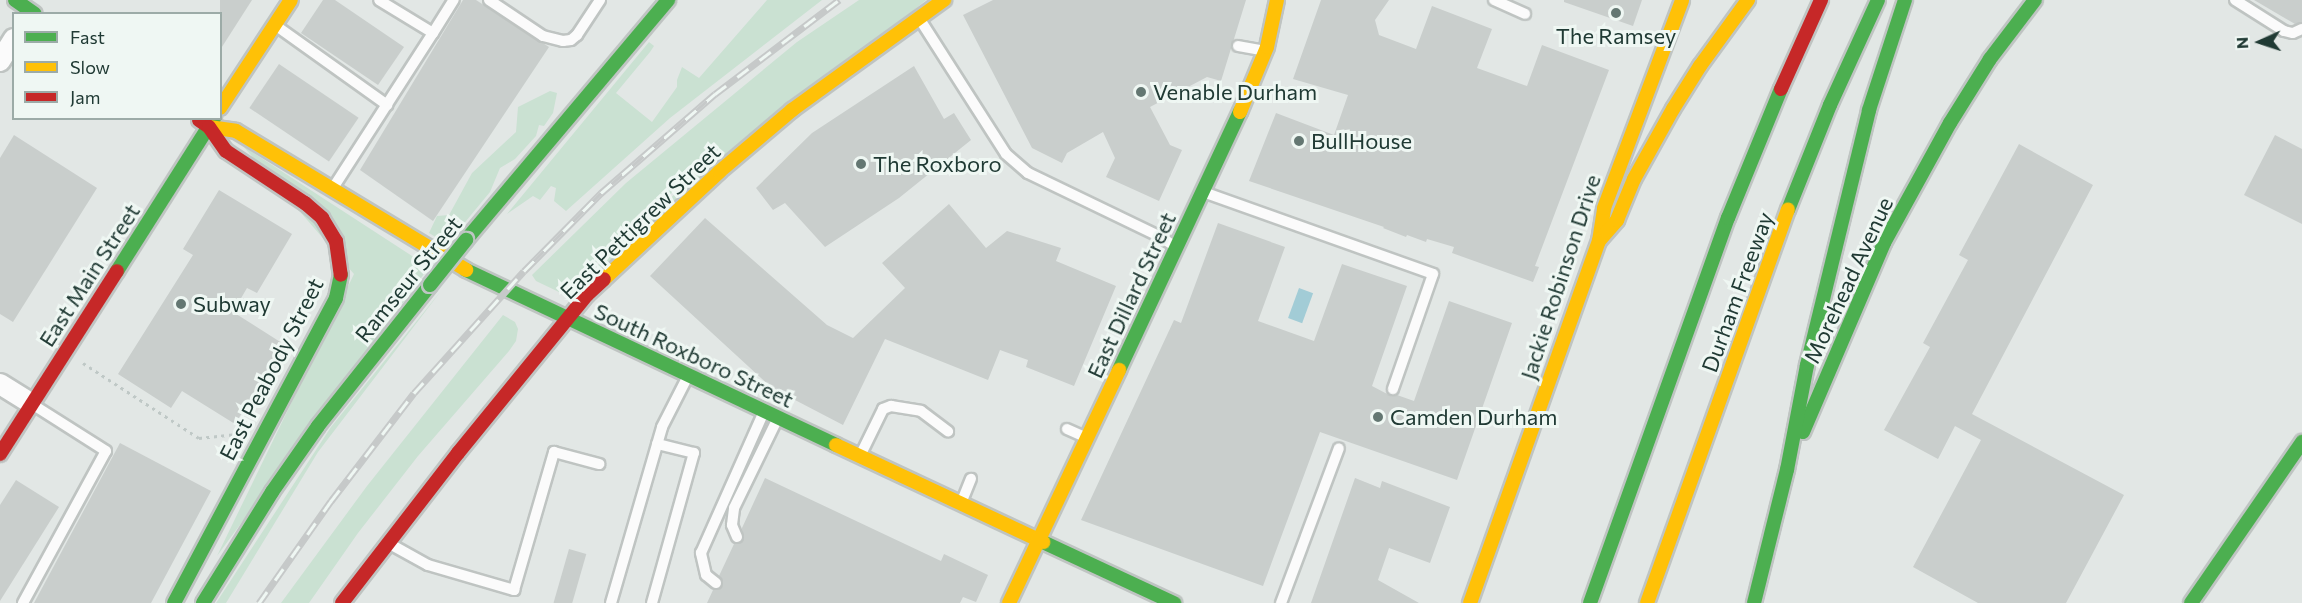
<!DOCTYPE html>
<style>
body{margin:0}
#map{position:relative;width:2302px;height:603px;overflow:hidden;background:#e2e7e5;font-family:Commissioner,sans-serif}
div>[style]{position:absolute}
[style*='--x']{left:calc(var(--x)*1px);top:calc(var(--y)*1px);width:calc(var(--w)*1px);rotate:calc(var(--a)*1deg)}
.green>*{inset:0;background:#cae1d2}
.water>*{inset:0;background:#a2ccd6;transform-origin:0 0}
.building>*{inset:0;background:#c9cecc;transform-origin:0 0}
.path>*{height:3px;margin-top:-1.5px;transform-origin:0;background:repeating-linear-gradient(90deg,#bfc8c6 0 3px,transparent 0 7.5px)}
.roads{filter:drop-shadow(2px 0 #bfc4c2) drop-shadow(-2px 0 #bfc4c2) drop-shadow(0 2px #bfc4c2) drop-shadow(0 -2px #bfc4c2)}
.lane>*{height:10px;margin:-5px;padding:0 5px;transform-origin:5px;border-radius:5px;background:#fbfbfb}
.street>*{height:20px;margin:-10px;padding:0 10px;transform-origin:10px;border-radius:10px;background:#fbfbfb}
.fast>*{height:14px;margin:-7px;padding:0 7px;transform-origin:7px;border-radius:7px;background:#4caf50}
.slow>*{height:14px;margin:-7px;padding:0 7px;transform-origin:7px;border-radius:7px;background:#ffc107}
.jam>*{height:14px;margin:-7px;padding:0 7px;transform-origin:7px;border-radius:7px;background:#c62828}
.rail>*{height:7px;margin-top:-3.5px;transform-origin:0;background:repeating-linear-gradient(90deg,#eff7f3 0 14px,#c6c9c9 0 28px);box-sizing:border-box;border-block:2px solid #c6c9c9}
.bridges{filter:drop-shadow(2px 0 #bec5c3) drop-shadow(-2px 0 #bec5c3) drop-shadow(0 2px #bec5c3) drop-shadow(0 -2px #bec5c3)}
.fast-bridge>*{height:14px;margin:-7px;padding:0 7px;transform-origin:7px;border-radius:7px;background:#4caf50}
.dots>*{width:16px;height:16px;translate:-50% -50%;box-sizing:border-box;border:3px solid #eff7f3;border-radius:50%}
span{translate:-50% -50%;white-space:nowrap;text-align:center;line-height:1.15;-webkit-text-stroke:6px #eff7f3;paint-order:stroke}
.poi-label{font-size:22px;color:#203a34}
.left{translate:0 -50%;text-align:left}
.street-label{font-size:22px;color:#203a34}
.legend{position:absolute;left:12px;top:12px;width:210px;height:108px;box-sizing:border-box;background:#eff7f3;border:2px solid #9caba7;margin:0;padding:8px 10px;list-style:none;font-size:18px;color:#203a34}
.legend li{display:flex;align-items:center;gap:12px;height:30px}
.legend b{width:30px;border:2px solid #9caba7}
.north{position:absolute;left:2230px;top:12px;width:60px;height:60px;-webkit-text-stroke:4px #eff7f3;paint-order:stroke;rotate:267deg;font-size:16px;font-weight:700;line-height:24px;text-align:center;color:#203a34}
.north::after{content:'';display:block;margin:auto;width:21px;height:27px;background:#203a34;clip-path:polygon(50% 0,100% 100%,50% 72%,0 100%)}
</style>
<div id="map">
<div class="green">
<div style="clip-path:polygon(767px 0,822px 0,670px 118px,566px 211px,554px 201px,556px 188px,551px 186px,540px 200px,533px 196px,507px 214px,649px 42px,654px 46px,650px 52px,616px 93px,652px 122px,677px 87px,677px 80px,682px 67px,699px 78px)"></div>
<div style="clip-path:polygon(859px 0,926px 0,571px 294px,570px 291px,689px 181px,687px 179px,572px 285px,559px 292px,536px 281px,532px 275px,626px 183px,797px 42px)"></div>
<div style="clip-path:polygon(550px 91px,557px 93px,553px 113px,544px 126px,539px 125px,536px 136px,515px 159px,500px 168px,490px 192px,447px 244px,429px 233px,437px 216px,449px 215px,472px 173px,516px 132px,518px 107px)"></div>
<div style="clip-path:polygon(243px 146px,429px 267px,217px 556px,354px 274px)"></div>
<div style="clip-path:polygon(441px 291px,318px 452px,226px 603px,216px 603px,331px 427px)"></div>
<div style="clip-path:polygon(503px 315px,515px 322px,518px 329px,516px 341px,509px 351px,418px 456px,358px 533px,309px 603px,281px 603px,367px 486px)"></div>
</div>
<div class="water">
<div style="left:1299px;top:288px;width:15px;height:32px;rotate:20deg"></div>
</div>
<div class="building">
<div style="clip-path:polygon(220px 0,252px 0,220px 50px)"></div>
<div style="clip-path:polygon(323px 0,335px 0,404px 47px,378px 85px,301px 33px)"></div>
<div style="clip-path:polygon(463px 0,476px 0,549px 47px,433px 221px,360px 170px)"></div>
<div style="clip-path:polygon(993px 0,1246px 0,1221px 81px,1207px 77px,1150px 107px,1170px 145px,1182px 150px,1159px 201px,1106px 177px,1115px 158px,1103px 132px,1067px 153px,1062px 163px,1032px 148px,963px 15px)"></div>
<div style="clip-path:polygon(1321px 0,1389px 0,1375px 20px,1379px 35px,1416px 49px,1432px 6px,1492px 29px,1477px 68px,1527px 86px,1542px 45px,1609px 70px,1535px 266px,1539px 267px,1533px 282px,1452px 253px,1454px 247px,1427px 239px,1426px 242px,1407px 235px,1406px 237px,1383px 228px,1384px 227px,1249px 181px,1276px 113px,1334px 135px,1348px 95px,1293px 79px)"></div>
<div style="clip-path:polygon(1564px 0,1642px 0,1633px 26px,1564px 2px)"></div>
<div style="clip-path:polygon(2254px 0,2302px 0,2302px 22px,2295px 24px)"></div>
<div style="left:279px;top:64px;width:96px;height:53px;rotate:34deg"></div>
<div style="clip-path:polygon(914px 66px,944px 119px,954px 113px,971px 140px,899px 198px,825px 247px,785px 203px,773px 210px,756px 188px,812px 133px)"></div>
<div style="clip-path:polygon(14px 135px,97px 188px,13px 322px,0 314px,0 158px)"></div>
<div style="clip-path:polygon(2275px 135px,2302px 149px,2302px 224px,2244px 195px)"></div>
<div style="clip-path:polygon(2019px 144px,2093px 185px,1972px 414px,2124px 495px,2066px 603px,1978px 603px,1913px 567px,1981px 440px,1955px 426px,1938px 459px,1884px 430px,1930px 347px,1923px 343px,1968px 260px,1959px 255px)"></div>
<div style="clip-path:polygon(219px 190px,292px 234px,257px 293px,247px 288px,233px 312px,285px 345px,235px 424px,182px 391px,171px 408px,118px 374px,193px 255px,183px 249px)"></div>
<div style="clip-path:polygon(949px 204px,986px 248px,1007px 231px,1061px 248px,1056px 261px,1116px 286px,1074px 386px,1026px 367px,1028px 360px,1000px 350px,988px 380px,885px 339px,843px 425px,772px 388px,650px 276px,705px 218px,827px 325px,853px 338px,905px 288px,882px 263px)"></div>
<div style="clip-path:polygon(1218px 223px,1285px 247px,1258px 321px,1314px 341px,1342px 264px,1407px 286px,1372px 386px,1391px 396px,1397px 395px,1414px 401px,1449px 301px,1512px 323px,1457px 480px,1320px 432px,1263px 586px,1081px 520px,1174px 320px,1181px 323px)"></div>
<div style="clip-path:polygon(120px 443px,211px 491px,151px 603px,34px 603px)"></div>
<div style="clip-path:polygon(765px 478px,941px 561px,944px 554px,988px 575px,976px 602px,963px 597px,960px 603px,707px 603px,713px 590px,722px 587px,723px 581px,719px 576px,734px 544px,743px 541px,742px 528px)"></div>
<div style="clip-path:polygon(1355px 478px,1380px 488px,1382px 481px,1450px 507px,1430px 563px,1389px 548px,1378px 580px,1419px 603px,1311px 603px)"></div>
<div style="clip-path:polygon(16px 480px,59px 507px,0 601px,0 505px)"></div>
<div style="left:569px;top:549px;width:18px;height:56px;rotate:16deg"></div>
</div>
<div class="path">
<div style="--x:83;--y:363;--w:138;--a:32.9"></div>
<div style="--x:199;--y:438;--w:38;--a:-6"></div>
</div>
<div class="roads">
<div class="lane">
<div style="--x:489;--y:0;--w:65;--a:33.7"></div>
<div style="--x:543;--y:36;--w:21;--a:14"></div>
<div style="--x:563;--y:41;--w:8;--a:-7"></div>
<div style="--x:571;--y:40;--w:8;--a:-40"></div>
<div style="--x:577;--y:35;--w:42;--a:-56.7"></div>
<div style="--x:1494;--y:0;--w:34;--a:24"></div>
<div style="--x:2235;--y:0;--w:58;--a:32.3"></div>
<div style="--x:2284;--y:31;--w:9;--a:13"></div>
<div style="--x:2293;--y:33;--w:10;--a:-24"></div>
<div style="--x:919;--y:18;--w:161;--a:57.4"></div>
<div style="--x:1006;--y:154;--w:29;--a:41"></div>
<div style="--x:1028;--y:173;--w:145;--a:25.7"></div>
<div style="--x:1159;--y:236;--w:20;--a:33"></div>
<div style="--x:275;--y:25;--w:138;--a:35.5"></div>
<div style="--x:433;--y:33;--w:39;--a:-58"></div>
<div style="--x:1238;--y:46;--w:27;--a:10"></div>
<div style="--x:333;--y:188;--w:184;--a:-57.2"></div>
<div style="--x:433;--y:33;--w:63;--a:-148.6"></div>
<div style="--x:1203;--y:192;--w:244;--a:19.6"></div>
<div style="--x:1433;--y:274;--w:122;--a:109.2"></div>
<div style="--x:1067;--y:429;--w:22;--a:24"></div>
<div style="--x:861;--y:454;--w:50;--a:-63.9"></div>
<div style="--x:883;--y:409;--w:9;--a:-21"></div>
<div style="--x:891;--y:406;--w:30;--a:9"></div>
<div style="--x:921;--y:411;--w:34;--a:37"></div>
<div style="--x:962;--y:501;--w:24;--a:-68"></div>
<div style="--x:737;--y:537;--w:13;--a:-113"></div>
<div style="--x:732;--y:525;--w:17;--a:-83"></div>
<div style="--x:734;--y:508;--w:98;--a:-64"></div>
<div style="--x:390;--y:544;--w:43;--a:28.9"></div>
<div style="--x:428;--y:565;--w:90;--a:16.2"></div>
<div style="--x:514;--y:590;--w:144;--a:-73.8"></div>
<div style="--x:554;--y:452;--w:47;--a:14.9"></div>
<div style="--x:716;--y:583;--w:13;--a:-141"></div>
<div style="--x:706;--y:575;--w:23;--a:-103"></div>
<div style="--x:701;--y:553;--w:152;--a:-66"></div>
<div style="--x:23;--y:603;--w:173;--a:-61.4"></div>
<div style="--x:106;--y:451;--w:88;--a:-147.6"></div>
<div style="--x:611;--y:603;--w:183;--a:-73.8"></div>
<div style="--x:662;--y:427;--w:55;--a:-63"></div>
<div style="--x:652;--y:603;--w:156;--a:-74.4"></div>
<div style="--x:694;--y:453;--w:38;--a:-166"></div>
<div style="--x:1281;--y:603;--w:165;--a:-69.5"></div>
</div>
<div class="street">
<div style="--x:0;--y:61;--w:26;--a:-58"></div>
<div style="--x:0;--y:384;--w:36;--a:32"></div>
</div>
<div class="fast">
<div style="--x:15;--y:0;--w:24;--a:35"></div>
<div style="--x:1788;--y:210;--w:113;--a:-68.2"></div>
<div style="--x:1830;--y:105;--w:115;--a:-65.4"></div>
<div style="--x:466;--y:240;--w:314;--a:-49.9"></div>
<div style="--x:466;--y:270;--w:409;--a:25.3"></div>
<div style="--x:117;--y:271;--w:181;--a:-57.6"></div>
<div style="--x:1119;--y:370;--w:285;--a:-64.9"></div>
<div style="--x:1803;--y:432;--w:206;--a:-66.8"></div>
<div style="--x:1884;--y:243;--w:137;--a:-61.2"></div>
<div style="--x:1950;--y:123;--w:75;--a:-58"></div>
<div style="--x:1990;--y:59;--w:74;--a:-52.7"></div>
<div style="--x:1787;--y:470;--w:107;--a:-79.2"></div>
<div style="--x:1807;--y:365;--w:262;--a:-76.3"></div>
<div style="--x:1869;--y:110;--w:116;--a:-71.9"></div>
<div style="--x:1043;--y:542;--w:145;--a:25"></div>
<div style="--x:174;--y:603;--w:345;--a:-62"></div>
<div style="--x:336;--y:298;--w:24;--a:-78"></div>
<div style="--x:203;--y:603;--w:131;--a:-58.1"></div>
<div style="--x:272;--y:492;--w:80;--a:-55.1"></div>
<div style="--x:318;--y:426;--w:180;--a:-51.5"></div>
<div style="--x:1590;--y:603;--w:409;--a:-70.3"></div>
<div style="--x:1728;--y:218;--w:139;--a:-67.7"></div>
<div style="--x:1754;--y:603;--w:137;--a:-76.1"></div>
<div style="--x:2191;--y:603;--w:196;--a:-55.4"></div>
</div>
<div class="slow">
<div style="--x:220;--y:108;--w:129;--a:-56.7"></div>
<div style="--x:1240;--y:112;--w:70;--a:-67.4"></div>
<div style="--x:1267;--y:47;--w:48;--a:-78"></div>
<div style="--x:209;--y:127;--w:27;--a:8"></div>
<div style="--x:236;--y:131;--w:269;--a:31.1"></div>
<div style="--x:1599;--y:241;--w:33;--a:-81"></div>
<div style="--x:1604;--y:208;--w:222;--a:-69.4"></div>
<div style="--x:1599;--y:241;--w:28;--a:-49"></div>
<div style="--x:1617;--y:220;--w:44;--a:-67.5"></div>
<div style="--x:1634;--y:179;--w:80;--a:-60.9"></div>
<div style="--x:1673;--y:109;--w:51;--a:-57.9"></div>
<div style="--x:1700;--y:66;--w:82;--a:-54"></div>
<div style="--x:604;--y:279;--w:157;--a:-42.9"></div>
<div style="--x:719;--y:172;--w:96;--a:-40.3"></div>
<div style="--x:792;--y:110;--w:188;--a:-35.9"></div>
<div style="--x:836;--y:445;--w:229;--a:25.1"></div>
<div style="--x:1009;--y:603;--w:258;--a:-64.7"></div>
<div style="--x:1470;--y:603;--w:384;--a:-70.4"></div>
<div style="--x:1647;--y:603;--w:418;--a:-70.3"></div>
</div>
<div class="jam">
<div style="--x:1781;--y:89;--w:98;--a:-65.8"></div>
<div style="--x:199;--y:120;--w:12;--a:35"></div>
<div style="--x:209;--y:127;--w:29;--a:55"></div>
<div style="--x:226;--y:151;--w:95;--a:33.4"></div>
<div style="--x:305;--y:203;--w:23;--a:41"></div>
<div style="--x:322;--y:218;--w:27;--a:59"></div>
<div style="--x:336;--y:241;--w:34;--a:82"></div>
<div style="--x:0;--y:454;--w:217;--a:-57.4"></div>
<div style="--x:342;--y:603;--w:190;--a:-52.3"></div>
<div style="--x:458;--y:453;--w:204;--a:-50.8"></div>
<div style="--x:587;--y:295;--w:23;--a:-43"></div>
</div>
</div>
<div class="rail">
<div style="--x:259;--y:603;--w:125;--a:-54.8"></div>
<div style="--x:331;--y:501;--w:136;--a:-52.5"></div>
<div style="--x:414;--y:393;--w:164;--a:-48"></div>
<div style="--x:524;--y:271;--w:110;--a:-45.4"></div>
<div style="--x:601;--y:193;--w:151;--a:-41"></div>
<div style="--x:715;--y:94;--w:156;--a:-37.2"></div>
</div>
<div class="bridges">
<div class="fast-bridge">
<div style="--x:430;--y:285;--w:58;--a:-51.3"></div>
</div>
</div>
<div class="dots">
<div style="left:1616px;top:13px;background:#647772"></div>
<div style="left:1141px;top:92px;background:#647772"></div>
<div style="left:1299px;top:141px;background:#647772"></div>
<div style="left:861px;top:164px;background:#647772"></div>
<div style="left:181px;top:304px;background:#647772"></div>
<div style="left:1378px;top:417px;background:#647772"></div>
</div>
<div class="poi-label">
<span style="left:1616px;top:36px">The Ramsey</span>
<span class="left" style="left:1153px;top:92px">Venable Durham</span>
<span class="left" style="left:1311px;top:141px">BullHouse</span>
<span class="left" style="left:873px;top:164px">The Roxboro</span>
<span class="left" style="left:193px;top:304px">Subway</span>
<span class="left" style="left:1390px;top:417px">Camden Durham</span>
</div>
<div class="street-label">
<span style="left:640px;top:221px;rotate:-44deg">East Pettigrew Street</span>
<span style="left:89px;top:275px;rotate:-57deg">East Main Street</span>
<span style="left:1560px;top:277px;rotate:-72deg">Jackie Robinson Drive</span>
<span style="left:408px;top:279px;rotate:-51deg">Ramseur Street</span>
<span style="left:1848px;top:280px;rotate:-65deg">Morehead Avenue</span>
<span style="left:1737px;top:292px;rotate:-70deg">Durham Freeway</span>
<span style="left:1131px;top:295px;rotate:-65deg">East Dillard Street</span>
<span style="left:694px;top:355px;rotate:25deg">South Roxboro Street</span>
<span style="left:271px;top:369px;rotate:-63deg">East Peabody Street</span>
</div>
<ul class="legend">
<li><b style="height:8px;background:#4caf50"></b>Fast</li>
<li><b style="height:8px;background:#ffc107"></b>Slow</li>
<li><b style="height:8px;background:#c62828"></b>Jam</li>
</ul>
<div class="north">N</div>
</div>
